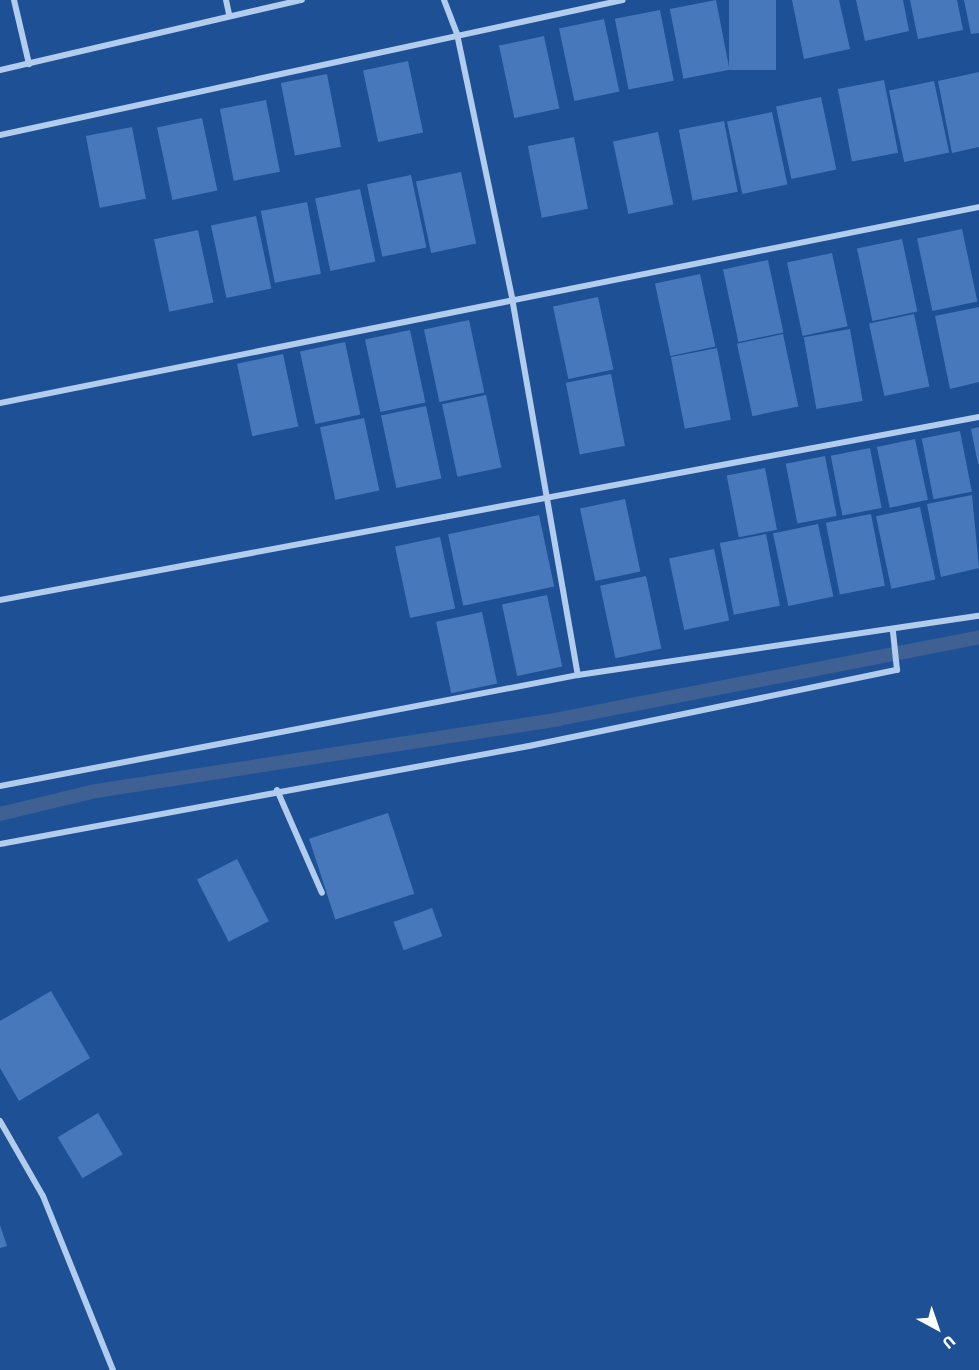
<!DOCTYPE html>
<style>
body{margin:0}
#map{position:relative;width:979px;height:1370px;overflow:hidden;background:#1e5095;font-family:Signika,sans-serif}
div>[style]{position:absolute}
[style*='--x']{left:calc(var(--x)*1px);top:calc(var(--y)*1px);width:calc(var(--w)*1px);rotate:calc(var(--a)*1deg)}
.stream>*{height:14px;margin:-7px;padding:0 7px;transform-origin:7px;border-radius:7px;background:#3e6092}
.building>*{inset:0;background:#4778bb;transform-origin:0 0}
.street>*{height:6px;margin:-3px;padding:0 3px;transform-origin:3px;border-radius:3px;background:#b2ccee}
span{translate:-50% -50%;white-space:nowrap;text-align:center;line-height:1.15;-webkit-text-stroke:5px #1e5095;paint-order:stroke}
.north{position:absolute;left:907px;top:1298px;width:60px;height:60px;-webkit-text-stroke:4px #1e5095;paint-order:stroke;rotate:140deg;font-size:16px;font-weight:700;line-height:24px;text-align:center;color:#fff}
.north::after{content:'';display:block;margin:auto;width:21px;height:27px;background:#fff;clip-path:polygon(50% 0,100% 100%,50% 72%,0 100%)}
</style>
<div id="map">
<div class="stream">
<div style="--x:0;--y:814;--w:99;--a:-13.5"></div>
<div style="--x:96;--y:791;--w:469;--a:-8.8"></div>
<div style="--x:559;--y:719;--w:428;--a:-11"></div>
</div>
<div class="building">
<div style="left:716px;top:0;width:71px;height:47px;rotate:79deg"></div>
<div style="left:729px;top:0;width:47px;height:70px"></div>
<div style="clip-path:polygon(792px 0,839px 0,850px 49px,804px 59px)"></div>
<div style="clip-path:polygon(856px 0,903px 0,909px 31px,865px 41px)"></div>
<div style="clip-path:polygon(910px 0,957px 0,963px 30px,918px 39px)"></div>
<div style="clip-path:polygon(964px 0,979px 0,979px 33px,971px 34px)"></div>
<div style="left:660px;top:10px;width:72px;height:46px;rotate:79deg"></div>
<div style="left:604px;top:19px;width:74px;height:46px;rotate:78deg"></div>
<div style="left:544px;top:36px;width:74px;height:46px;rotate:78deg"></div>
<div style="left:408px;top:61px;width:73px;height:46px;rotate:78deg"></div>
<div style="clip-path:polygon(979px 72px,979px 147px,952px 153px,938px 81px)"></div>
<div style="left:327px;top:74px;width:74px;height:47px;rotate:79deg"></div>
<div style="left:884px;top:80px;width:74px;height:47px;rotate:79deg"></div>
<div style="left:934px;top:81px;width:73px;height:46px;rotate:78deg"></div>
<div style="left:821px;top:97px;width:74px;height:46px;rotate:78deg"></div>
<div style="left:266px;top:100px;width:73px;height:47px;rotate:79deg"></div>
<div style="left:772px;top:112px;width:74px;height:46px;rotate:78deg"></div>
<div style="left:202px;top:118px;width:74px;height:46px;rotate:78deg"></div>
<div style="left:724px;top:121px;width:72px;height:46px;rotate:79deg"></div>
<div style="left:132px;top:127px;width:73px;height:47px;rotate:79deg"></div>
<div style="left:658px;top:132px;width:74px;height:46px;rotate:78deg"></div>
<div style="left:574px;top:137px;width:73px;height:47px;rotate:79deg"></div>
<div style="left:461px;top:172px;width:73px;height:46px;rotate:78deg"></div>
<div style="left:411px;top:175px;width:74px;height:45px;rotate:78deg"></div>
<div style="left:360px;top:189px;width:74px;height:46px;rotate:78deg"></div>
<div style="left:307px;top:202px;width:73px;height:47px;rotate:79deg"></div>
<div style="left:256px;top:216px;width:74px;height:46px;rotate:78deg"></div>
<div style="left:962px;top:229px;width:74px;height:46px;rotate:78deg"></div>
<div style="left:198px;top:230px;width:74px;height:45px;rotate:78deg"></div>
<div style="left:902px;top:239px;width:74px;height:46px;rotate:78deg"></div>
<div style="left:832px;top:253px;width:75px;height:46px;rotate:78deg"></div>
<div style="left:768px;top:260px;width:74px;height:46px;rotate:78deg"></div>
<div style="left:700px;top:274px;width:74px;height:46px;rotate:78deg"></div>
<div style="left:598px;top:297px;width:74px;height:46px;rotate:78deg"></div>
<div style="clip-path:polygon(979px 307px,979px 382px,950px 389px,935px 316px)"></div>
<div style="left:914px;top:314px;width:74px;height:46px;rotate:78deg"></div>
<div style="left:469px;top:320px;width:74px;height:46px;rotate:78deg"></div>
<div style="left:850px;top:329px;width:73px;height:47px;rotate:80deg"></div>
<div style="left:410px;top:330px;width:74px;height:46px;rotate:78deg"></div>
<div style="left:783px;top:334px;width:74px;height:47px;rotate:78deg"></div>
<div style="left:345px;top:342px;width:74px;height:46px;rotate:78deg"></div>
<div style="left:717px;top:348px;width:73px;height:47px;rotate:79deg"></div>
<div style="left:283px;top:354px;width:74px;height:47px;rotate:78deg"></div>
<div style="left:611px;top:374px;width:73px;height:46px;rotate:79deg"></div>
<div style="left:486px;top:395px;width:74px;height:45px;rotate:78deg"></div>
<div style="left:426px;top:406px;width:74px;height:46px;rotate:78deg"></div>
<div style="left:364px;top:418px;width:74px;height:45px;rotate:78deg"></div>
<div style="clip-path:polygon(979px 427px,979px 464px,978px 464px,971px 429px)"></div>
<div style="left:960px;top:431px;width:62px;height:39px;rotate:79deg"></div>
<div style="left:915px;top:439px;width:62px;height:39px;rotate:78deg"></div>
<div style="left:870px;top:448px;width:61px;height:40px;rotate:79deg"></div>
<div style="left:825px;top:456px;width:61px;height:40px;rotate:79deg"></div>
<div style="left:765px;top:468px;width:63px;height:39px;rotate:79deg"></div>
<div style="clip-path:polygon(972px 495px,979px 568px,941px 577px,927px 504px)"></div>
<div style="left:625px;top:499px;width:74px;height:46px;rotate:78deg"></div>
<div style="left:920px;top:507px;width:74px;height:45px;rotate:78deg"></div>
<div style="left:871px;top:514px;width:73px;height:46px;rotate:79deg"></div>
<div style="left:539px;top:515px;width:73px;height:93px;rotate:78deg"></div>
<div style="left:818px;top:524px;width:74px;height:46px;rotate:78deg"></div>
<div style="left:766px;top:534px;width:73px;height:47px;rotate:79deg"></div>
<div style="left:440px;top:537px;width:73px;height:46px;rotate:78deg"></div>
<div style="left:714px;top:549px;width:73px;height:46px;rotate:78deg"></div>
<div style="left:646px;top:576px;width:74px;height:47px;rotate:78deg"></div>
<div style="left:547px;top:595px;width:73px;height:46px;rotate:78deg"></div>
<div style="left:482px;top:612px;width:73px;height:47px;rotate:78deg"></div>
<div style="left:388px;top:813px;width:85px;height:83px;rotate:72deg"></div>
<div style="left:237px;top:859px;width:70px;height:45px;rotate:63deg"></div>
<div style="left:432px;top:908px;width:30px;height:41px;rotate:70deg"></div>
<div style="clip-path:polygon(51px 991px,90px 1058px,19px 1101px,0 1068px,0 1021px)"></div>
<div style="left:98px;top:1113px;width:48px;height:47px;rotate:59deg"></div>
<div style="clip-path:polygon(0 1225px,7px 1246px,0 1248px)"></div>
</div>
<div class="street">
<div style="--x:14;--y:0;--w:66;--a:76.8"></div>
<div style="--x:226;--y:0;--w:14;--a:78"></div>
<div style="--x:444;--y:0;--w:36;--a:69"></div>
<div style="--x:457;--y:34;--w:270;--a:78.2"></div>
<div style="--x:512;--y:298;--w:383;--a:80.1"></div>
<div style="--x:0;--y:70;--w:310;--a:-13.1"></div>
<div style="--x:0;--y:135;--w:637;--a:-12.23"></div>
<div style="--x:0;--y:403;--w:998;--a:-11.32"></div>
<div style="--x:0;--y:600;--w:996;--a:-10.59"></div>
<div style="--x:0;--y:786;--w:589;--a:-10.87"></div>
<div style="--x:578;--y:675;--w:405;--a:-8.4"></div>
<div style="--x:277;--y:790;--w:112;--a:66.4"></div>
<div style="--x:0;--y:844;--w:538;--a:-10.5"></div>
<div style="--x:529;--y:746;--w:376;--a:-11.7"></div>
<div style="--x:897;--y:670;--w:39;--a:-96"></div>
<div style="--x:0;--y:1121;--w:86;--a:60.2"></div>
<div style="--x:43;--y:1196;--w:188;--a:68.1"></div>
</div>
<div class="north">U</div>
</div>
